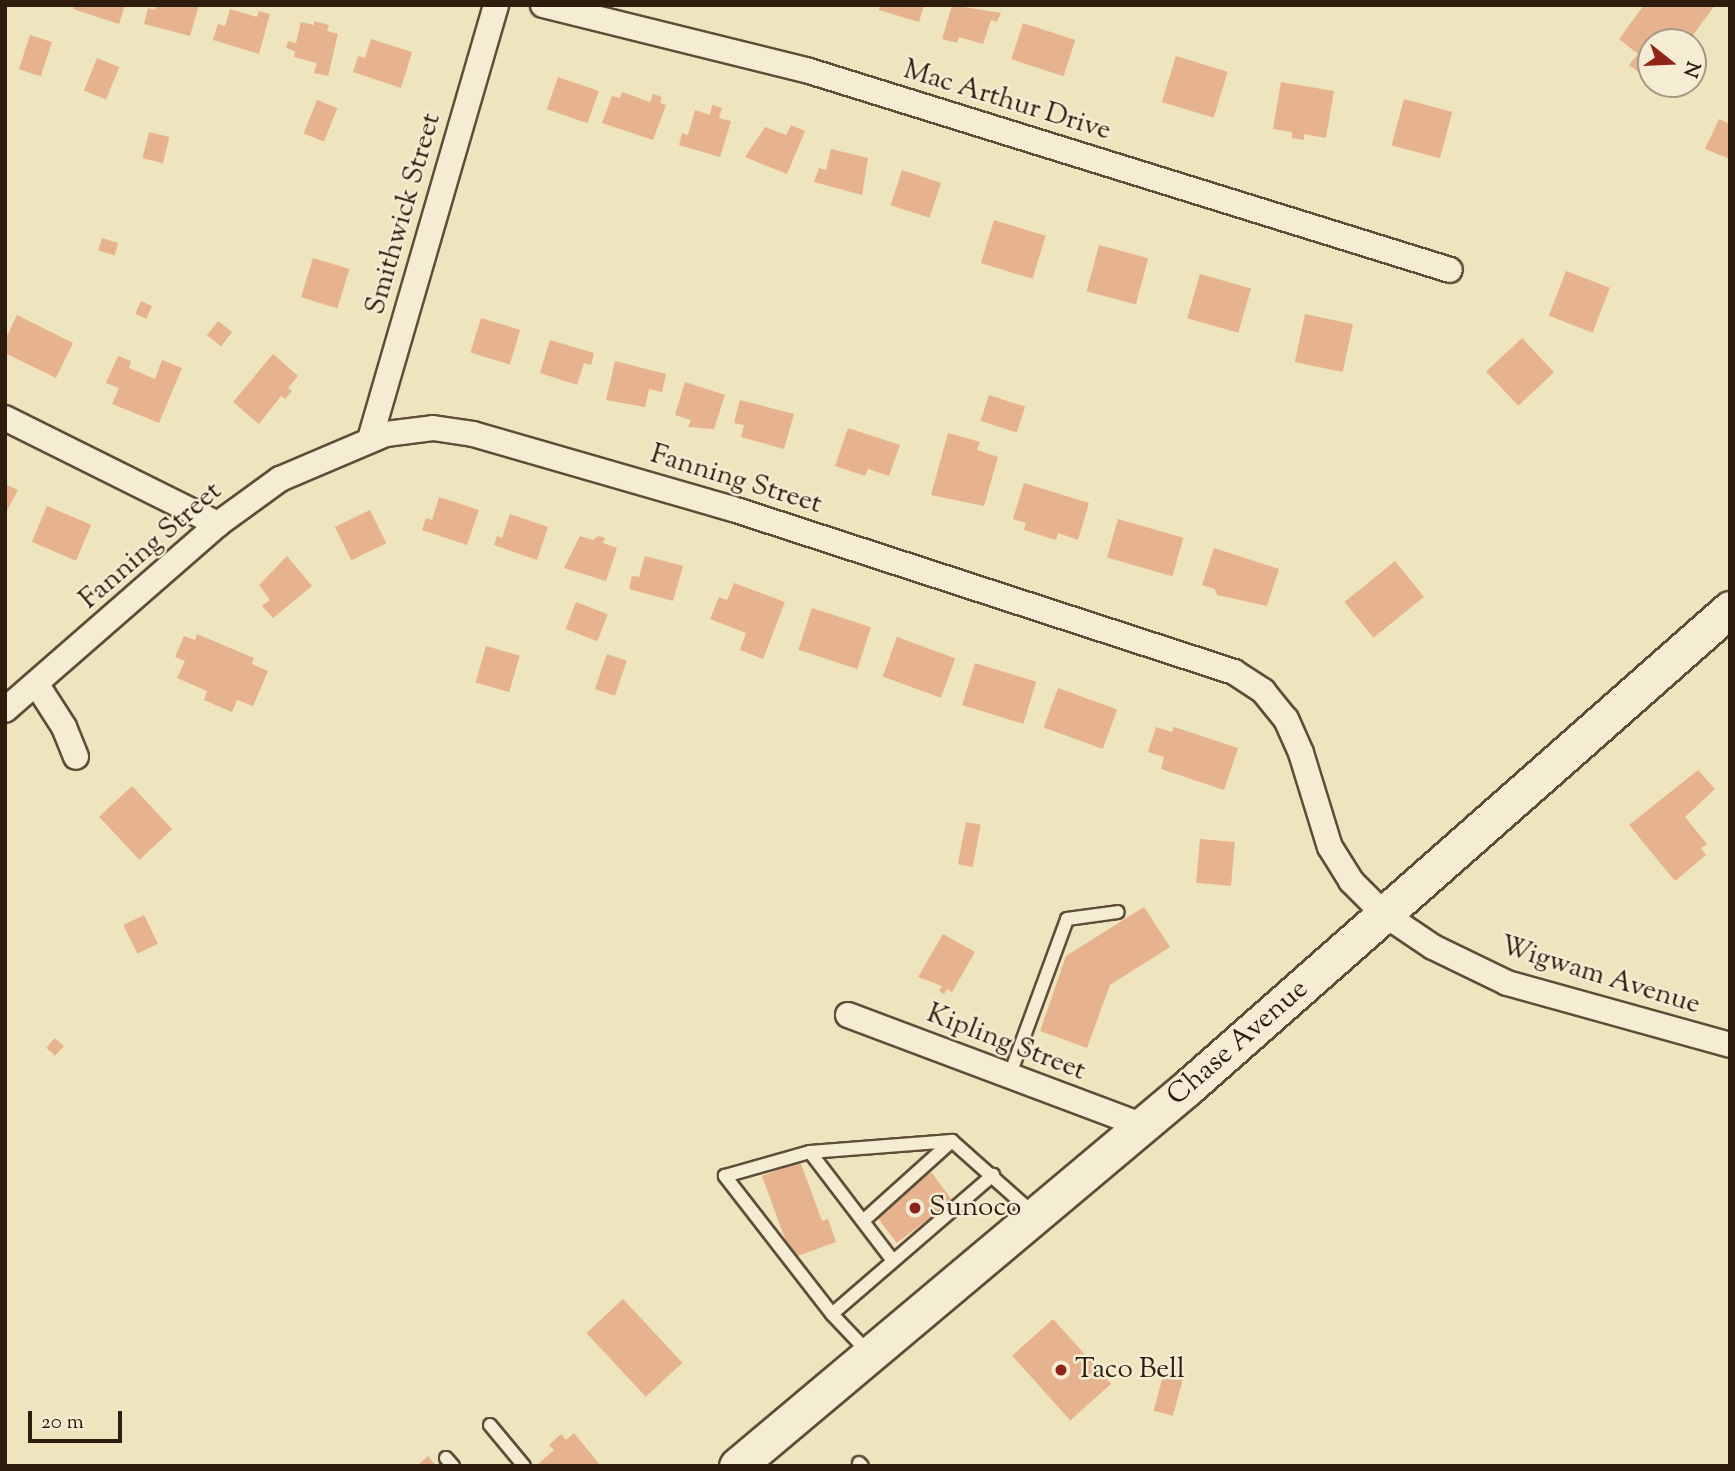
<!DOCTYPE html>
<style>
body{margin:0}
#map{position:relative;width:1735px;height:1471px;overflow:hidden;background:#eee4bd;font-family:"Sorts Mill Goudy",serif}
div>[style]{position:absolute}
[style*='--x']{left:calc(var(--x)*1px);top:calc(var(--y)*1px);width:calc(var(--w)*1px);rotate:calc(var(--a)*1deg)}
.building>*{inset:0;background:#e7b38f;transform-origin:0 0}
.roads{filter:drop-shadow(2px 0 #5e4e39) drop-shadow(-2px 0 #5e4e39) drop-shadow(0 2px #5e4e39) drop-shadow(0 -2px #5e4e39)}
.lane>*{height:12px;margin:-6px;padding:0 6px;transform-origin:6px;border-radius:6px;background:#f4edd4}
.street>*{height:24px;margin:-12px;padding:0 12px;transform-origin:12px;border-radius:12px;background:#f4edd4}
.secondary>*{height:35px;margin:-17.5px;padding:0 17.5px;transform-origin:17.5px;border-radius:17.5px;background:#f4edd4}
.dots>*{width:19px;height:19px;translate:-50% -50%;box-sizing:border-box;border:4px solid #f4edd4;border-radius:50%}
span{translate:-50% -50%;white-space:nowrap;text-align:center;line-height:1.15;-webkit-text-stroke:5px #f4edd4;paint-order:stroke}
.street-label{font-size:28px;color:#2e1c0d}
.poi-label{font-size:28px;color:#2e1c0d}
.left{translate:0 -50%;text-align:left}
.frame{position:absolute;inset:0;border:7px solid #2e1c0d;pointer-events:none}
.north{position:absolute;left:1637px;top:28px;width:70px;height:70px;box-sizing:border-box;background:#f4edd4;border:2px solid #a59984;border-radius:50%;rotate:108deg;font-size:19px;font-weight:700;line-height:28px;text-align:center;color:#2e1c0d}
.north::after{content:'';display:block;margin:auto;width:24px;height:32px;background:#8f2418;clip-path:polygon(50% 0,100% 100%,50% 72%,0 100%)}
.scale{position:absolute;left:28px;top:1411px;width:94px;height:32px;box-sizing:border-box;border:4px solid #2e1c0d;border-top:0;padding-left:9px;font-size:21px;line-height:24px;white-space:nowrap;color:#2e1c0d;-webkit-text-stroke:5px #f4edd4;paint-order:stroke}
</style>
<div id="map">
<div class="building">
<div style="clip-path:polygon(74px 5px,125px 5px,119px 24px,73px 9px)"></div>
<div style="clip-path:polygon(156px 5px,199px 5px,190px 36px,144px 24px,148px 8px,155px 10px)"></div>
<div style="clip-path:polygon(880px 5px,924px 5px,919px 22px,879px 10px)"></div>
<div style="clip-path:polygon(952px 5px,1001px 13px,997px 22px,991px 20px,983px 44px,959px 37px,957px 43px,942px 39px)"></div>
<div style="clip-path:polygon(1644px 5px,1715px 5px,1688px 42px,1651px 42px,1651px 81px,1629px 65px,1638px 54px,1619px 39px)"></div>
<div style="clip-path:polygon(230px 9px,257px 17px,259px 11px,270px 14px,259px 54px,213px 40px,218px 24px,225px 26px)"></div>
<div style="clip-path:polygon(314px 21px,329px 25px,327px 31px,338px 34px,328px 76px,314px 73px,317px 63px,294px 57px,295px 51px,286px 48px,288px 41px,296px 43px,301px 22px,314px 25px)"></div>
<div style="left:1023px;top:23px;width:55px;height:38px;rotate:18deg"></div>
<div style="left:30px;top:35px;width:23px;height:36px;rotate:18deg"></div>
<div style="clip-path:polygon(371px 39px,412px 52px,401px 88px,353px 72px,358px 56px,365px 58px)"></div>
<div style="left:1176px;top:56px;width:54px;height:48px;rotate:17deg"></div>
<div style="left:97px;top:58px;width:24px;height:35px;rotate:22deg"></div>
<div style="left:558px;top:77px;width:43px;height:34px;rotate:19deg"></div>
<div style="clip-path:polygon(1281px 82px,1334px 91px,1326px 138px,1304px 134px,1304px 140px,1292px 138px,1292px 132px,1273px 129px)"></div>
<div style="clip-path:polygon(622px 92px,650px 102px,653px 94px,662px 97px,660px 103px,666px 105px,653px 140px,602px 123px,612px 96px,620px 98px)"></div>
<div style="left:1404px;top:99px;width:50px;height:48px;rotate:15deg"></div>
<div style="left:317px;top:100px;width:22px;height:36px;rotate:22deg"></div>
<div style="clip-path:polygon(712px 105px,722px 108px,719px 118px,731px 121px,720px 157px,679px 145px,682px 133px,688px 135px,695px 110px,710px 115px)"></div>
<div style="clip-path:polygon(1719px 119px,1730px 124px,1730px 159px,1705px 149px)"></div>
<div style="clip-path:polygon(791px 125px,805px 131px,787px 174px,745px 157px,765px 127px,786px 135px)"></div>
<div style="left:149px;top:132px;width:21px;height:27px;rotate:14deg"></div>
<div style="clip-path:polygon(831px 149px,868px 158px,862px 195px,814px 182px,819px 168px,826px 170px)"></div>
<div style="left:902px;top:170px;width:41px;height:37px;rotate:18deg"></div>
<div style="left:994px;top:220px;width:54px;height:45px;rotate:17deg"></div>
<div style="left:102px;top:238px;width:17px;height:13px;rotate:17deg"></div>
<div style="left:1099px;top:245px;width:51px;height:48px;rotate:15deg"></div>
<div style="left:313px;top:258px;width:38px;height:41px;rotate:17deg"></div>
<div style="left:1566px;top:271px;width:47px;height:48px;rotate:21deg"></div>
<div style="left:1200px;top:274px;width:53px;height:46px;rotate:16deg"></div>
<div style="left:141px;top:301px;width:12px;height:14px;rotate:24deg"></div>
<div style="left:1305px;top:314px;width:49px;height:49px;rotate:12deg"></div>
<div style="clip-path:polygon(17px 315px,73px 343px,56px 378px,5px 353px,5px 340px)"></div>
<div style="left:481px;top:318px;width:41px;height:36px;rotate:17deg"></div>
<div style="left:218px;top:321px;width:18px;height:18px;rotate:38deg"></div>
<div style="left:1522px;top:338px;width:47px;height:49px;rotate:47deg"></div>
<div style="clip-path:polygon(550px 340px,594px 353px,591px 365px,584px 363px,577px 385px,540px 373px)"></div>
<div style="clip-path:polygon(273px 354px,298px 376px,288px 388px,292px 391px,285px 399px,281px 396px,259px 424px,233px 402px)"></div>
<div style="clip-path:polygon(118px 356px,131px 361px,129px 368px,155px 379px,162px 360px,182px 368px,159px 423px,112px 404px,119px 388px,106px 383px)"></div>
<div style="clip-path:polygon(615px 361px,666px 374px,662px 392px,649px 389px,645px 407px,606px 400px)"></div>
<div style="clip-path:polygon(685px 382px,725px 395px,714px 429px,688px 427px,691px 420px,675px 415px)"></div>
<div style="left:989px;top:395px;width:38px;height:27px;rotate:18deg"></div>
<div style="clip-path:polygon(740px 400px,794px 414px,784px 449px,741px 437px,744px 425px,734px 423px)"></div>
<div style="clip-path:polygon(848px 428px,900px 445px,889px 476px,868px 469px,865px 476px,835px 466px)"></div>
<div style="clip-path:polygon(948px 433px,980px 442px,977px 450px,998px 457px,984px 506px,931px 495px)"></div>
<div style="clip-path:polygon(1024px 483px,1089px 503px,1078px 540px,1058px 533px,1056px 540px,1024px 530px,1026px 523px,1013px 519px)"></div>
<div style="clip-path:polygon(5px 484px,18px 490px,5px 514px)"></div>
<div style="clip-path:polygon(439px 497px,479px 510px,467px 545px,422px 530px,426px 518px,432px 520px)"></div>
<div style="left:47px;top:506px;width:48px;height:39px;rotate:23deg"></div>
<div style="left:370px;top:510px;width:37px;height:39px;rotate:64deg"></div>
<div style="clip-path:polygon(510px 514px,548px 527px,537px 560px,494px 545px,497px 536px,502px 538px)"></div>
<div style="left:1118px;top:519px;width:68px;height:40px;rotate:16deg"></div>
<div style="clip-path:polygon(580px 536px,593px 540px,598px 536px,605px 538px,603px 543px,617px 548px,606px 581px,564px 568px)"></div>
<div style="clip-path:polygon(1214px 548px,1279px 569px,1267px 606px,1217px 595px,1215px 589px,1202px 585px)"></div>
<div style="clip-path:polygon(287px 556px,312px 586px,273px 618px,262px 606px,270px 600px,259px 585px)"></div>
<div style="clip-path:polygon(645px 556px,683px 566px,673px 601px,629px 589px,632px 576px,639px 577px)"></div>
<div style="left:1395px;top:561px;width:46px;height:65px;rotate:51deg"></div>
<div style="clip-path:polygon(734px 583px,785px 602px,763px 659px,740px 650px,746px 633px,710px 619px,719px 597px,727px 600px)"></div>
<div style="left:576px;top:602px;width:34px;height:29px;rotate:21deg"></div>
<div style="left:812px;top:608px;width:62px;height:44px;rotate:18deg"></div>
<div style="clip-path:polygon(197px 634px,254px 658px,252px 664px,268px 671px,253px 706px,237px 700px,232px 712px,204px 700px,207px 691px,177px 678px,185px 661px,175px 657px,184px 636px,195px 640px)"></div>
<div style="left:897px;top:637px;width:62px;height:42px;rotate:20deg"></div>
<div style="left:486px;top:646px;width:35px;height:38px;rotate:16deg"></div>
<div style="left:607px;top:654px;width:21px;height:37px;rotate:19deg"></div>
<div style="left:975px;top:663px;width:64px;height:44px;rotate:17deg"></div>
<div style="left:1058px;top:688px;width:63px;height:42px;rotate:20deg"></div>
<div style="clip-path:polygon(1156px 727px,1172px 732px,1174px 727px,1238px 748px,1224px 790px,1161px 769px,1164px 757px,1148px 752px)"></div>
<div style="clip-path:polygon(1698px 770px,1715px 789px,1685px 817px,1707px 844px,1701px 848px,1706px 855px,1675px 881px,1629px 825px)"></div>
<div style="left:132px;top:786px;width:59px;height:45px;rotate:47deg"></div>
<div style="left:966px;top:822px;width:15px;height:43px;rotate:11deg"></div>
<div style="left:1200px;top:839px;width:35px;height:44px;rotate:5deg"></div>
<div style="clip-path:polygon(1144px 907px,1170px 947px,1110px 985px,1087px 1048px,1040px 1031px,1066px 956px)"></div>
<div style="left:144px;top:915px;width:32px;height:23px;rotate:64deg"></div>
<div style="clip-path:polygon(943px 934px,975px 952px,952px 992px,947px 989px,944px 994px,939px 991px,942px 986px,918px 977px)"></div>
<div style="left:55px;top:1038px;width:12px;height:13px;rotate:42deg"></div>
<div style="clip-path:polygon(800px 1161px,822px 1221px,828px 1219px,836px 1242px,792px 1258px,762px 1176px)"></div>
<div style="left:931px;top:1172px;width:36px;height:70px;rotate:53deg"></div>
<div style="left:623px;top:1299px;width:87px;height:50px;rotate:47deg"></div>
<div style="left:1053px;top:1319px;width:87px;height:55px;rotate:48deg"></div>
<div style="left:1164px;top:1372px;width:20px;height:40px;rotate:15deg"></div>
<div style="clip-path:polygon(574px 1433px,601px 1466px,536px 1466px,554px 1450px,549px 1445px,561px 1434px,566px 1440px)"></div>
<div style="clip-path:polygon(428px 1456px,436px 1466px,417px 1466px)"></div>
</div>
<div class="roads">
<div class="lane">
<div style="--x:1009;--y:1077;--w:168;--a:-69.8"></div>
<div style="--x:1067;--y:919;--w:51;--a:-7.8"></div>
<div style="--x:810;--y:1152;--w:137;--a:52.7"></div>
<div style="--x:863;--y:1221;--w:120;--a:-42"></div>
<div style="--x:952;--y:1141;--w:111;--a:41.7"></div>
<div style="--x:832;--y:1314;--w:213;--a:-40.8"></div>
<div style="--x:868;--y:1352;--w:52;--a:-133.5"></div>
<div style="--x:832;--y:1314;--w:175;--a:-127.8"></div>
<div style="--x:725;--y:1176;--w:88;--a:-15.8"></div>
<div style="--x:810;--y:1152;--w:142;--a:-4.4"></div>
<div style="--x:490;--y:1425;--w:53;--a:50.3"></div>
<div style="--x:446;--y:1458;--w:11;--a:49"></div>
<div style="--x:859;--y:1463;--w:4;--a:45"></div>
</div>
<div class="street">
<div style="--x:543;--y:5;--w:271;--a:13.9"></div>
<div style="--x:806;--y:70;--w:674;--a:17.25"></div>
<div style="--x:5;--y:418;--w:238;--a:26.5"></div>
<div style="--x:370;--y:439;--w:452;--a:-73.8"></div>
<div style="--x:37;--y:685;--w:50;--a:57.3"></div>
<div style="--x:64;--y:727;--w:32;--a:68"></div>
<div style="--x:5;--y:710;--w:283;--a:-41.1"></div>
<div style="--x:218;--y:524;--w:77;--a:-36"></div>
<div style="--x:280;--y:479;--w:115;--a:-23"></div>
<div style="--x:386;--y:434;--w:47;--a:-7.3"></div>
<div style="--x:433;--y:428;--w:40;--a:8.5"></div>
<div style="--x:473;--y:434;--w:271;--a:16.1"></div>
<div style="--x:733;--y:509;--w:527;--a:18.02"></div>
<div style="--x:1234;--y:672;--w:35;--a:33"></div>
<div style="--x:1263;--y:691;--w:36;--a:51"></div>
<div style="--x:1286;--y:719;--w:37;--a:66"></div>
<div style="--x:1301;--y:753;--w:98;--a:72.9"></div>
<div style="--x:1330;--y:847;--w:40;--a:58"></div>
<div style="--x:1351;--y:881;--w:47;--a:45"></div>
<div style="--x:1384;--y:914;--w:59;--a:34"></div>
<div style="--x:1433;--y:947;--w:82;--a:25.9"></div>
<div style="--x:1507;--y:983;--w:231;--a:15.5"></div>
<div style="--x:848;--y:1015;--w:315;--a:20.6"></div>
</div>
<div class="secondary">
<div style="--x:737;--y:1466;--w:588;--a:-40.03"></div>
<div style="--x:1187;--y:1088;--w:724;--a:-41.42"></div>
</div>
</div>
<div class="dots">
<div style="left:915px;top:1208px;background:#8f2418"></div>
<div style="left:1061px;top:1370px;background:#8f2418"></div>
</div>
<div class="street-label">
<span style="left:1007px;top:101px;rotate:17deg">Mac Arthur Drive</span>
<span style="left:404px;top:214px;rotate:-74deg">Smithwick Street</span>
<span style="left:736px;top:480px;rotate:17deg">Fanning Street</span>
<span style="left:151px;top:546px;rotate:-41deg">Fanning Street</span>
<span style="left:1600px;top:976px;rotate:17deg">Wigwam Avenue</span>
<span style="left:1006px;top:1043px;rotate:21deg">Kipling Street</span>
<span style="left:1238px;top:1043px;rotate:-41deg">Chase Avenue</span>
</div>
<div class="poi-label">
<span class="left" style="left:929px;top:1208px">Sunoco</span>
<span class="left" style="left:1075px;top:1370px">Taco Bell</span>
</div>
<div class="frame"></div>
<div class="north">N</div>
<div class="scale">20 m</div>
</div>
